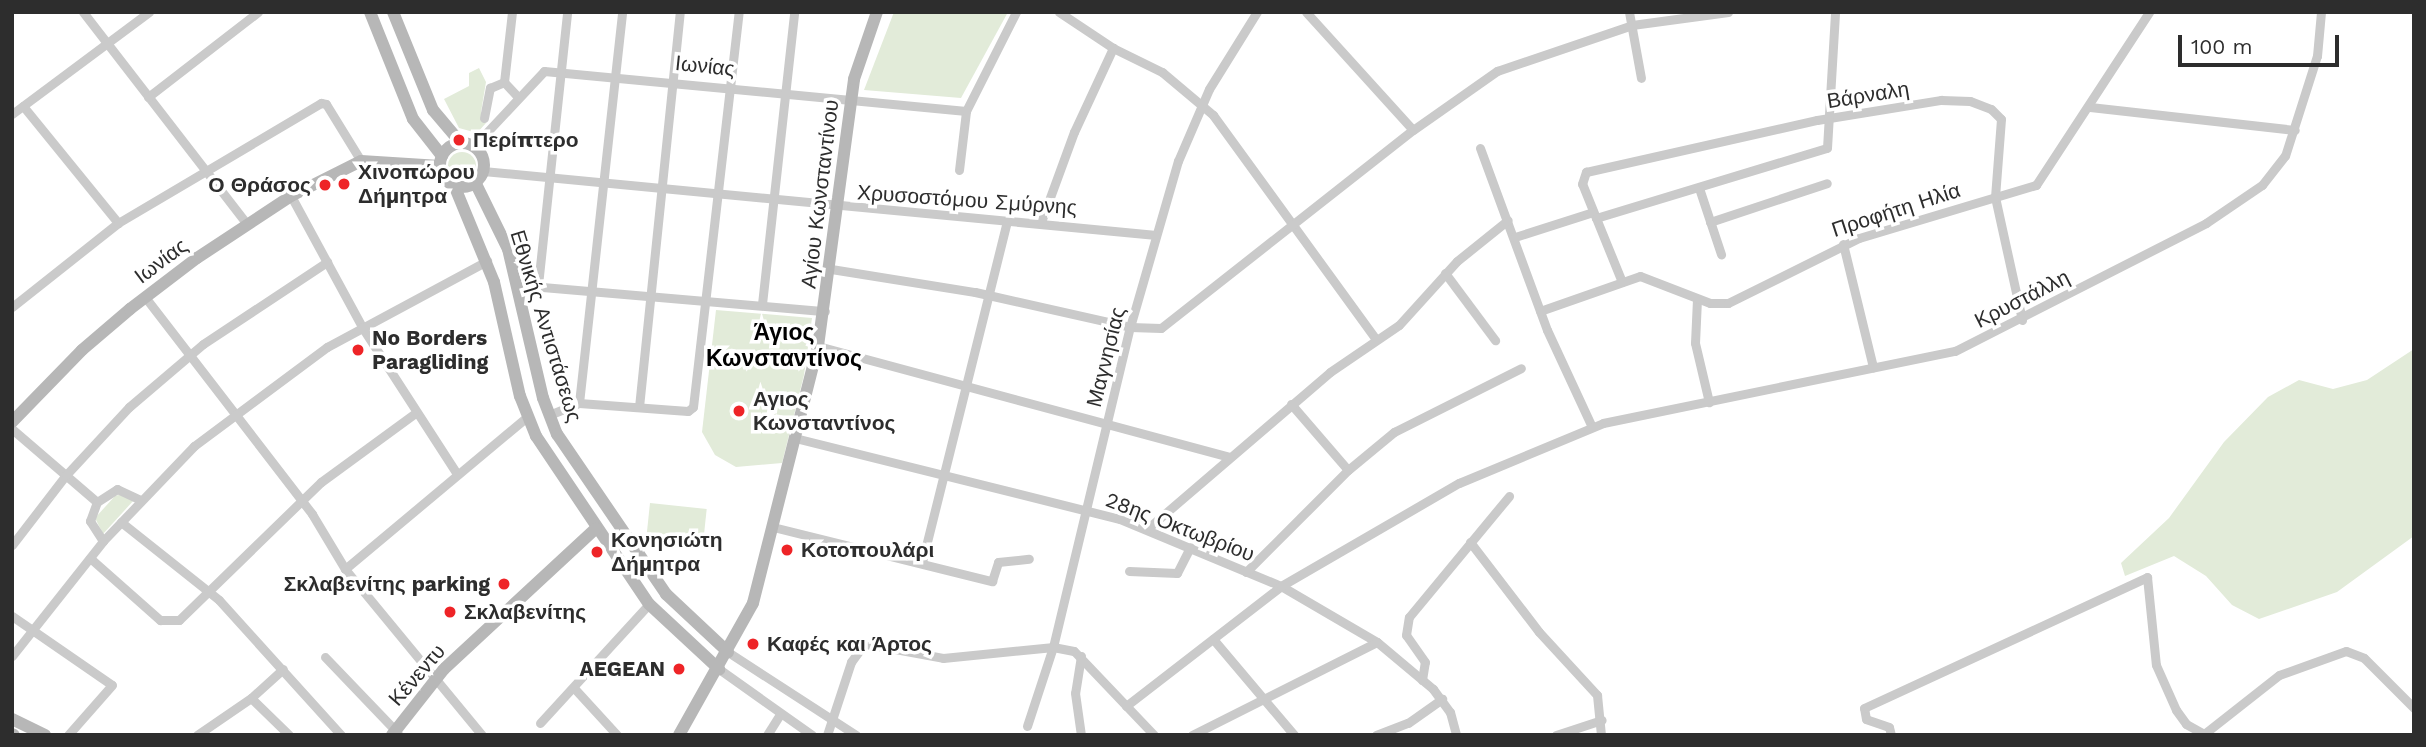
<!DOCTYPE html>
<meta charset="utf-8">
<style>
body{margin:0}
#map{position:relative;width:2426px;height:747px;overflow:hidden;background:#fff;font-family:"Work Sans",sans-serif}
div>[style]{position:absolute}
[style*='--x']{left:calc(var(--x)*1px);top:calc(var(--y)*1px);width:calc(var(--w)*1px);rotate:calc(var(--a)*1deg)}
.green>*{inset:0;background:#e2ebd9;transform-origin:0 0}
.round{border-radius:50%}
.street>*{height:9px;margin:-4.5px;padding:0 4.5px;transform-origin:4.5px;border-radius:4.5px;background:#cacaca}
.secondary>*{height:12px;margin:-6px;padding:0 6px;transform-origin:6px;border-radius:6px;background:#b7b7b7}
.secondary>.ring{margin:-6px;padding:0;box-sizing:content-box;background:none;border:12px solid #b7b7b7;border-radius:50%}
.dots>*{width:19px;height:19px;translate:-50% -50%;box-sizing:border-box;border:4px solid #fff;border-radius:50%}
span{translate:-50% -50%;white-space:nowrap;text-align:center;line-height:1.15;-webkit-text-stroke:7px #fff;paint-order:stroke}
.street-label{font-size:21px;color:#2d2d2d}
.poi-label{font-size:21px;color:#2d2d2d;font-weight:700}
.left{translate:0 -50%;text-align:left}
.right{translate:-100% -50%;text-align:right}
.neighbourhood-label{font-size:23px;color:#000;font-weight:700}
.frame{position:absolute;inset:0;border:14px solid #2d2d2d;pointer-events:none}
.scale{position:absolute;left:2178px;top:35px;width:161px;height:32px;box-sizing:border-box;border:4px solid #2d2d2d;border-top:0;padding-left:9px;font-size:21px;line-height:24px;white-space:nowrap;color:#2d2d2d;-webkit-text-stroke:5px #fff;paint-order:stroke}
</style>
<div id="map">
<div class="green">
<div style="clip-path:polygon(894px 12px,1008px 12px,961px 98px,864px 90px)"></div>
<div style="clip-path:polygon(479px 68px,486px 82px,481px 112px,486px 123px,477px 133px,459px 128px,444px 99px,469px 86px,469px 73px)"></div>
<div class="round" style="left:448px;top:152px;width:28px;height:28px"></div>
<div style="clip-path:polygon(716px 310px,812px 318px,804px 375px,782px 463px,736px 467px,715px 455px,702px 432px)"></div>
<div style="clip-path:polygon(2414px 349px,2414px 536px,2337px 592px,2259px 619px,2232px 605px,2206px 576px,2174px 556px,2125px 576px,2121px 563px,2169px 518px,2224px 442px,2268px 397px,2299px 380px,2333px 389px,2367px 380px)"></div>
<div style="clip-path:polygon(122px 494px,134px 500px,103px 534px,95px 518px,115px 496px)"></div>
<div style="left:650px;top:503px;width:57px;height:36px;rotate:6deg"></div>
</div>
<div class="street">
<div style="--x:83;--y:12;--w:268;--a:52.3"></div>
<div style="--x:512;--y:12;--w:70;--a:96.5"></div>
<div style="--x:504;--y:82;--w:21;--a:47"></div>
<div style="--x:1059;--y:12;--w:65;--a:33.7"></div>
<div style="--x:1113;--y:48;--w:55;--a:26.1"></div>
<div style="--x:1162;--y:72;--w:67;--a:40.1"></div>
<div style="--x:1213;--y:115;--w:277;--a:54"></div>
<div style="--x:1306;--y:12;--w:159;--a:47.8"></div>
<div style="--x:1629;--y:12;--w:67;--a:79.7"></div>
<div style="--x:148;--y:97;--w:139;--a:-37.7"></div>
<div style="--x:23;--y:106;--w:151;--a:50.9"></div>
<div style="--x:2090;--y:107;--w:206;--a:6.4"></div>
<div style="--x:12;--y:114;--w:171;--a:-36.7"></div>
<div style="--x:484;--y:118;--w:31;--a:-79"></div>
<div style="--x:490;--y:88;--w:15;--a:-23"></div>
<div style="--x:473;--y:147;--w:104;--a:-46.9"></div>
<div style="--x:544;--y:71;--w:424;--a:5.4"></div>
<div style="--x:1480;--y:148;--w:194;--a:69.8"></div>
<div style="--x:1547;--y:330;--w:107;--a:65.1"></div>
<div style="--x:959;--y:170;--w:59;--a:-83.2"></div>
<div style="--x:966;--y:111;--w:111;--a:-63.2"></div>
<div style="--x:483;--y:171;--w:676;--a:5.43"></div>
<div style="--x:1699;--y:188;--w:70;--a:71.6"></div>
<div style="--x:291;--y:196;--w:149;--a:61.5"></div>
<div style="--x:362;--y:327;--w:175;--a:57.1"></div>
<div style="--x:1596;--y:218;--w:37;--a:-112"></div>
<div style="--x:1582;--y:184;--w:13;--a:-72"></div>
<div style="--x:1586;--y:172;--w:237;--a:-12.7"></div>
<div style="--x:1817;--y:120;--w:126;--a:-9.2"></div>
<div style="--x:1941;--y:100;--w:29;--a:2"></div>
<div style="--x:1970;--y:101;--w:22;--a:21"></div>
<div style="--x:1991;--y:109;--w:14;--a:45"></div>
<div style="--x:2001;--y:119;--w:78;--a:94.4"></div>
<div style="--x:1995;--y:197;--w:126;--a:77.6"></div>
<div style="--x:1041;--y:222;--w:96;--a:-69.9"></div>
<div style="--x:1074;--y:132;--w:93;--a:-65.1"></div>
<div style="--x:1710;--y:222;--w:123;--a:-18.4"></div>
<div style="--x:1515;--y:237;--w:82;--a:-17.8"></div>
<div style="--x:1843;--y:244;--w:127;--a:76.3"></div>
<div style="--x:831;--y:269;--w:146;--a:9.1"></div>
<div style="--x:975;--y:292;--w:159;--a:12.7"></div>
<div style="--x:1130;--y:327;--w:31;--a:2"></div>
<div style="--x:1161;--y:328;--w:320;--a:-38.2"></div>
<div style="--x:1413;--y:130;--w:103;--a:-35.1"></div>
<div style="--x:1497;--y:71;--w:143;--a:-18.8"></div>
<div style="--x:1632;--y:25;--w:97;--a:-7.7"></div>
<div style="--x:1445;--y:273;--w:84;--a:53.3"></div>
<div style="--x:1622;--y:282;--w:69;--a:-112.1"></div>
<div style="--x:1596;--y:218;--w:241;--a:-16.9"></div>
<div style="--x:1827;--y:148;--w:136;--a:-86.6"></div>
<div style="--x:519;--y:285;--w:307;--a:4.9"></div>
<div style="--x:538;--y:285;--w:275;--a:-83.9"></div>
<div style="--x:145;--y:297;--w:274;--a:52.4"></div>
<div style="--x:312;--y:514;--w:64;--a:59"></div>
<div style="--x:345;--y:569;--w:215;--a:50.5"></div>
<div style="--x:1697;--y:299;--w:44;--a:92.6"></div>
<div style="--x:1695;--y:343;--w:61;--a:76.7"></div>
<div style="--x:762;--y:304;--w:294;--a:-83.7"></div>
<div style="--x:12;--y:307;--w:135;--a:-38.4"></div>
<div style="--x:118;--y:223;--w:236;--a:-30.6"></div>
<div style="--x:321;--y:103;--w:5;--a:11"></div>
<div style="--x:326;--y:104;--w:67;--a:58.4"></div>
<div style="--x:1540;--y:311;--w:106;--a:-19.3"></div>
<div style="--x:1640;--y:276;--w:75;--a:21.1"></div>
<div style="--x:1710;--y:303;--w:18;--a:0"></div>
<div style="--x:1728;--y:303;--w:146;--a:-26.4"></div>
<div style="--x:1859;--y:238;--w:185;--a:-16.7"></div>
<div style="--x:2036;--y:185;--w:207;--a:-56.8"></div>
<div style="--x:818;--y:346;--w:425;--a:15.1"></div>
<div style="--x:579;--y:403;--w:393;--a:-83.7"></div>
<div style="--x:1291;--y:404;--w:87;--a:49.2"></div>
<div style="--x:639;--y:407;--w:397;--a:-84.1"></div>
<div style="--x:549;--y:415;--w:32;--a:-22"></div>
<div style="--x:579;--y:403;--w:109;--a:4.2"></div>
<div style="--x:688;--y:411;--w:6;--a:-39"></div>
<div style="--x:693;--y:407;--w:398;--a:-83.4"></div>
<div style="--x:12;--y:429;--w:112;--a:40.7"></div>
<div style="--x:795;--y:438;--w:335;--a:14"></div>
<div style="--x:1120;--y:519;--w:174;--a:22.6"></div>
<div style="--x:1281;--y:586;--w:111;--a:30.3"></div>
<div style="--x:1377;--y:642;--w:73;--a:40"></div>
<div style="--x:1433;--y:689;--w:29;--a:54"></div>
<div style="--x:1450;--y:712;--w:24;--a:75"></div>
<div style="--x:121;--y:522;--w:125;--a:38.5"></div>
<div style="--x:219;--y:600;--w:182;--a:47.9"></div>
<div style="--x:773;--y:527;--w:226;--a:13.9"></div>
<div style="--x:992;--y:581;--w:20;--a:-72"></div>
<div style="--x:998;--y:562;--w:31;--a:-6"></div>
<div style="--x:1147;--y:529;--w:241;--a:-40.6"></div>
<div style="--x:1330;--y:372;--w:83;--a:-34.3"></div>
<div style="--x:1399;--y:325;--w:86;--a:-47.8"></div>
<div style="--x:1457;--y:261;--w:65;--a:-38.8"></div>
<div style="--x:103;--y:541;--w:24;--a:-123"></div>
<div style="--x:90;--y:521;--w:20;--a:-70"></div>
<div style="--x:97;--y:502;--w:24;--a:-33"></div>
<div style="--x:117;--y:489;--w:26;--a:25"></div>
<div style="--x:1470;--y:542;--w:113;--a:52.5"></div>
<div style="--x:1539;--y:632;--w:86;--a:47.4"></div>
<div style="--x:1597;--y:695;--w:40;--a:84.3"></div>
<div style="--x:12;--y:545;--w:88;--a:-52.4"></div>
<div style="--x:66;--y:475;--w:93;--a:-47.2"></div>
<div style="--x:129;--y:407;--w:97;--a:-40.4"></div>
<div style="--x:203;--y:344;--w:149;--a:-33.5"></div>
<div style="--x:90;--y:558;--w:94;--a:41.5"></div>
<div style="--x:160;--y:620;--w:19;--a:0"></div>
<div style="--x:179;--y:620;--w:198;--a:-44.2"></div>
<div style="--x:321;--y:482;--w:115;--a:-36.2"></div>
<div style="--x:922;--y:562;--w:352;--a:-76"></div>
<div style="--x:345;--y:569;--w:237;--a:-39.9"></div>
<div style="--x:1129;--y:571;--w:48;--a:2.4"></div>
<div style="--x:1177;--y:573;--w:29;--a:-63"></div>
<div style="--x:1246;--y:572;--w:144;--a:-45"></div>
<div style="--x:1348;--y:470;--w:60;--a:-39.6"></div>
<div style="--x:1394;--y:432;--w:142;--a:-26.7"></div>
<div style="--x:12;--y:616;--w:121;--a:34.6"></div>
<div style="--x:112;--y:685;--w:67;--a:131.3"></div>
<div style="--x:1213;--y:639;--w:126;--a:49.8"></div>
<div style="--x:728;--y:652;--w:153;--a:33"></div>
<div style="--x:12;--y:656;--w:147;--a:-51.6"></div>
<div style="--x:103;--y:541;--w:132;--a:-46.2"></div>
<div style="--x:194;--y:446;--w:166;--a:-36.7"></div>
<div style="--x:327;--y:347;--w:182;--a:-28.3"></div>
<div style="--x:1081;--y:656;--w:37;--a:99"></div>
<div style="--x:1075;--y:693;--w:42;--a:81.9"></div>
<div style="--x:325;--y:657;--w:105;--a:46.2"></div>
<div style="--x:719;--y:669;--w:114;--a:35.4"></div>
<div style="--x:1422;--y:680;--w:18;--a:-81"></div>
<div style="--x:1425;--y:662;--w:33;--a:-125"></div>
<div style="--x:1406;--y:635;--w:18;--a:-81"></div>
<div style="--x:1409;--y:617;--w:157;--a:-50.4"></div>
<div style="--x:574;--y:688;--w:64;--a:47.5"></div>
<div style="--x:251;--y:698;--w:53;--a:44.2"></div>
<div style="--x:1126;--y:706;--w:196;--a:-37.7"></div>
<div style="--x:1281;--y:586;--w:206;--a:-30.1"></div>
<div style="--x:1459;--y:483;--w:156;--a:-22.6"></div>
<div style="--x:1603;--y:423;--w:359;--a:-11.6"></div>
<div style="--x:1955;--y:351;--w:282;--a:-27"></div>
<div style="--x:2206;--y:223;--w:68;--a:-34.2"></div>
<div style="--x:2262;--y:185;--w:37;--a:-52"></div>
<div style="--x:2285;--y:156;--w:105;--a:-72.3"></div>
<div style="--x:2317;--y:56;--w:44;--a:-84.8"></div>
<div style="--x:540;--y:723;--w:161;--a:-47.5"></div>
<div style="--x:1027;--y:726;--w:83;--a:-71.8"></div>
<div style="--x:1053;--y:647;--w:329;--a:-76.5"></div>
<div style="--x:1130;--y:327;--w:173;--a:-73.9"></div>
<div style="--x:1178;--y:161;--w:78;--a:-66.7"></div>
<div style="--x:1209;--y:89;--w:91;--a:-58.1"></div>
<div style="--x:197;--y:735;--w:65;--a:-34.4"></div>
<div style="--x:251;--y:698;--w:43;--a:-42.2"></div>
<div style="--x:767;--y:735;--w:25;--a:-58"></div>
<div style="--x:827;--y:735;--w:77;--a:-71.8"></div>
<div style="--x:851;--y:662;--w:17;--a:-54"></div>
<div style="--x:861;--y:648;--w:12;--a:-14"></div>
<div style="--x:873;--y:645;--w:71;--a:10.5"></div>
<div style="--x:943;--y:658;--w:111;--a:-5.7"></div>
<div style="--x:1053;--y:647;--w:21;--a:11"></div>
<div style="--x:1074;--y:651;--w:116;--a:46.4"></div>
<div style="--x:1192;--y:735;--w:207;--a:-26.7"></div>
<div style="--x:1376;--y:735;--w:34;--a:-21"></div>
<div style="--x:1408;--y:723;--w:42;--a:-35.2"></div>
<div style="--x:1556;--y:735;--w:48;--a:-18.1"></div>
<div style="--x:1891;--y:735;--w:8;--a:-104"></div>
<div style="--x:1889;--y:727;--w:24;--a:-161"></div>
<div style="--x:1866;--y:719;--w:11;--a:-100"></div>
<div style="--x:1864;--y:708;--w:312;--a:-24.8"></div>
<div style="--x:2147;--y:577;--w:88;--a:84.2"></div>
<div style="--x:2156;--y:665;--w:49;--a:66"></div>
<div style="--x:2176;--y:710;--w:17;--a:54"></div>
<div style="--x:2186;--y:724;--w:21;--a:29"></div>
<div style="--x:2204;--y:734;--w:95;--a:-38.2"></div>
<div style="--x:2279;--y:675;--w:71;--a:-19.7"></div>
<div style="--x:2346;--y:651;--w:19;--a:21"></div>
<div style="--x:2364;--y:658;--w:71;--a:45"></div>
</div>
<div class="secondary">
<div style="--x:370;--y:12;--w:115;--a:68.1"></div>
<div style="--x:413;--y:119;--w:47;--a:51.9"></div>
<div style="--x:393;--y:12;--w:106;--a:67.8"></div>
<div style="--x:433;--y:110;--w:43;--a:49.7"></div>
<div class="ring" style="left:440px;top:143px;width:32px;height:32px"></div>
<div style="--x:475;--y:182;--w:75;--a:63.8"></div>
<div style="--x:508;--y:249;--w:153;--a:76.8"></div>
<div style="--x:543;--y:398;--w:39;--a:69"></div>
<div style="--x:557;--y:434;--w:194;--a:55.7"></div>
<div style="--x:666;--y:594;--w:85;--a:43.1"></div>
<div style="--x:454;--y:185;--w:105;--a:67.6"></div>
<div style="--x:494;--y:282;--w:117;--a:77.2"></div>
<div style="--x:520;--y:396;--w:43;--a:68.2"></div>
<div style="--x:536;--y:436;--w:202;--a:56.1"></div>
<div style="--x:649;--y:604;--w:96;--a:42.9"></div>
<div style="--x:12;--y:422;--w:100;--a:-45.8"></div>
<div style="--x:82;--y:350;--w:63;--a:-40.5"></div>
<div style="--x:130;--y:309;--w:84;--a:-37.3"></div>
<div style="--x:197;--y:258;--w:113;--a:-33.4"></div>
<div style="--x:291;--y:196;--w:78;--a:-26.6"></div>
<div style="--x:361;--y:161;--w:79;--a:3.6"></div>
<div style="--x:12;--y:719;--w:37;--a:26"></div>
<div style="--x:12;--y:734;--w:2;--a:27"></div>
<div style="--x:392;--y:735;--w:84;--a:-51.8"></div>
<div style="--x:444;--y:669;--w:207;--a:-42.8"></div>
<div style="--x:679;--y:735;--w:151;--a:-60.7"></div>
<div style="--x:753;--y:603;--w:265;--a:-75.8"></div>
<div style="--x:818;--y:346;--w:269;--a:-82.3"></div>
<div style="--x:854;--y:79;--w:71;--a:-71.1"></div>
</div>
<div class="dots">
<div style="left:459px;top:140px;background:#ee2427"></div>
<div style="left:344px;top:184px;background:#ee2427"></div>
<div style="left:325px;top:185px;background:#ee2427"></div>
<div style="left:358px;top:350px;background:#ee2427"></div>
<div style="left:739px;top:411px;background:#ee2427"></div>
<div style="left:787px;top:550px;background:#ee2427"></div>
<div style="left:597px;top:552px;background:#ee2427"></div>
<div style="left:504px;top:584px;background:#ee2427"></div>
<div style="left:450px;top:612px;background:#ee2427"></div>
<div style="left:753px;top:644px;background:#ee2427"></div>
<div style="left:679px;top:669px;background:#ee2427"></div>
</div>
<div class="street-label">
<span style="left:705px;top:66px;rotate:6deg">Ιωνίας</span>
<span style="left:1868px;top:95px;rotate:-9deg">Βάρναλη</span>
<span style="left:820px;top:194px;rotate:-83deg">Αγίου Κωνσταντίνου</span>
<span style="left:967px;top:200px;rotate:4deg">Χρυσοστόμου Σμύρνης</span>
<span style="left:1896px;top:210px;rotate:-18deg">Προφήτη Ηλία</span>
<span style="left:161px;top:261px;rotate:-37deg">Ιωνίας</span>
<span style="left:2022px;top:299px;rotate:-27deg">Κρυστάλλη</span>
<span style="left:546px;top:326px;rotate:73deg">Εθνικής Αντιστάσεως</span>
<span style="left:1106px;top:357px;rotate:-76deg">Μαγνησίας</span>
<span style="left:1180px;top:527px;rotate:21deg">28ης Οκτωβρίου</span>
<span style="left:417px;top:675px;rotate:-49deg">Κένεντυ</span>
</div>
<div class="poi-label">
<span class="left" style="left:473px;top:140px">Περίπτερο</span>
<span class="left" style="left:358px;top:184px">Χινοπώρου<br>Δήμητρα</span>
<span class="right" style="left:311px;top:185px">Ο Θράσος</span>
<span class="left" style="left:372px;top:350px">No Borders<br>Paragliding</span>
<span class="left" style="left:753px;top:411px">Αγιος<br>Κωνσταντίνος</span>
<span class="left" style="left:611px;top:552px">Κονησιώτη<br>Δήμητρα</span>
<span class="left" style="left:801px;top:550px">Κοτοπουλάρι</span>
<span class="right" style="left:490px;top:584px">Σκλαβενίτης parking</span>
<span class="left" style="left:464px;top:612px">Σκλαβενίτης</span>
<span class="left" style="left:767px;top:644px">Καφές και Άρτος</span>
<span class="right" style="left:665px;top:669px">AEGEAN</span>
</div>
<div class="neighbourhood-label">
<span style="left:784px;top:346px">Άγιος<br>Κωνσταντίνος</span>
</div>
<div class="frame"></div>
<div class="scale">100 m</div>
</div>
